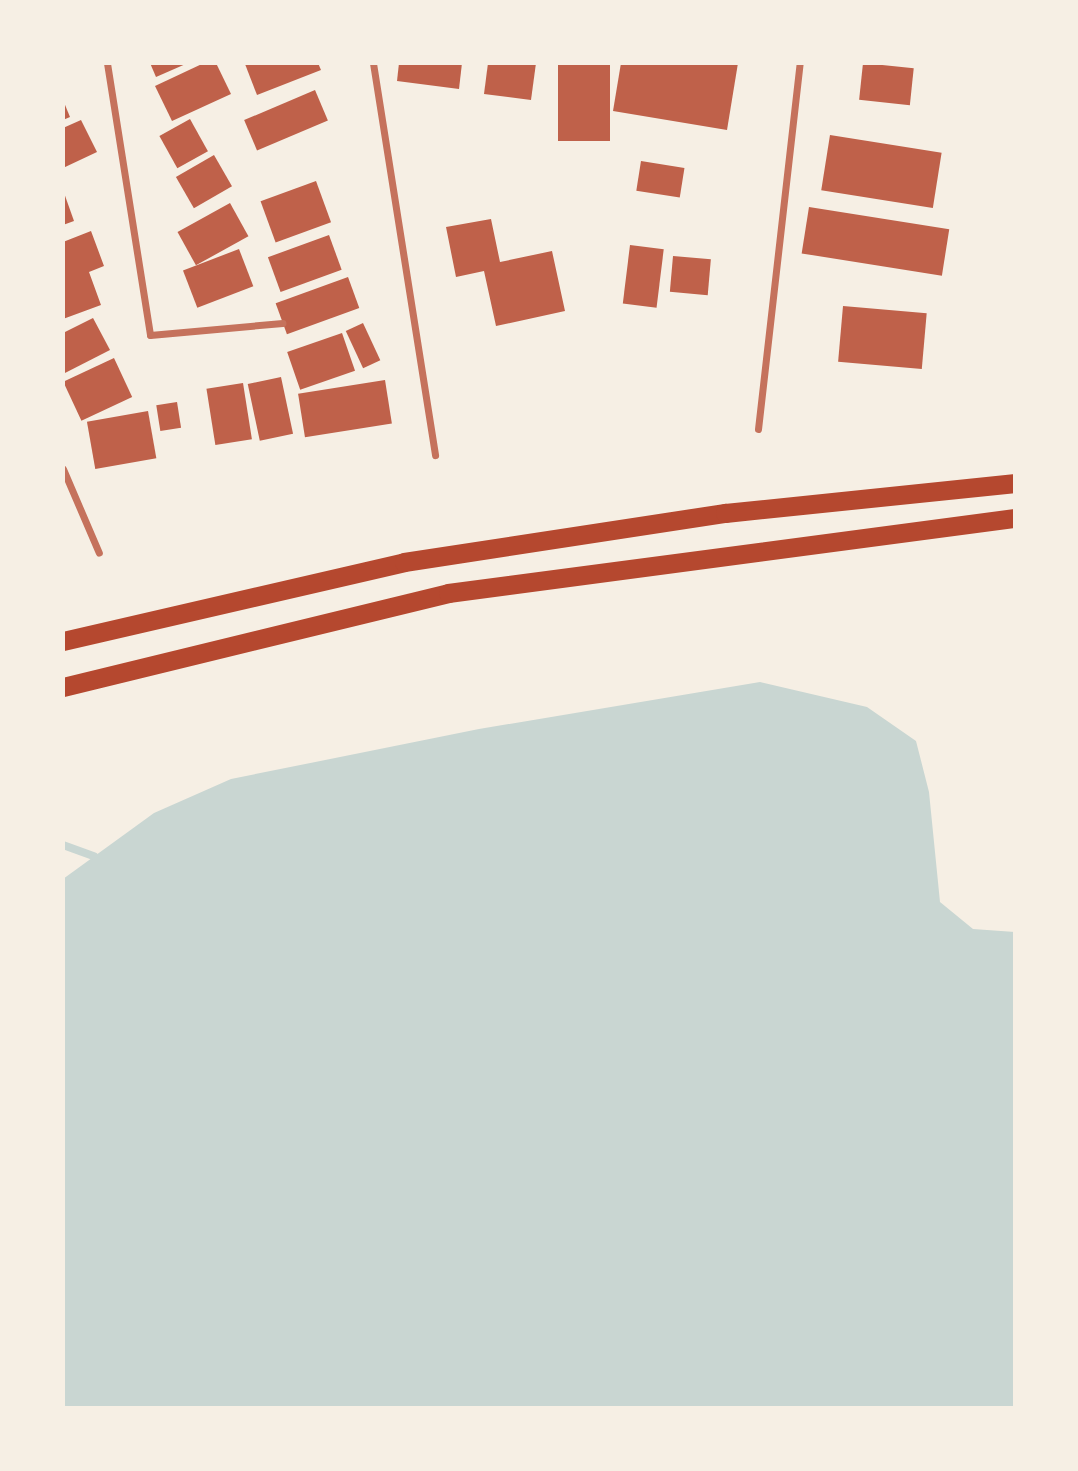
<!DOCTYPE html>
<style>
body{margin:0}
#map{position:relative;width:1078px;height:1471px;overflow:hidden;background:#f6efe4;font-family:"Work Sans",sans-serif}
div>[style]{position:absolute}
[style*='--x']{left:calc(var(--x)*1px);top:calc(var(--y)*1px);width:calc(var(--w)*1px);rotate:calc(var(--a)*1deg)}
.water>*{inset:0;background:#c9d6d2}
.stream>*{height:8px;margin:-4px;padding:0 4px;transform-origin:4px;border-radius:4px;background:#c9d6d2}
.building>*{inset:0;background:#bf614a;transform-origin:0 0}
.minor>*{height:7px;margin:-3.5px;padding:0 3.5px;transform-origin:3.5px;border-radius:3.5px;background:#c5725c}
.trunk>*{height:19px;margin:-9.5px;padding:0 9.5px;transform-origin:9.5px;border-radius:9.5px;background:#b5482f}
span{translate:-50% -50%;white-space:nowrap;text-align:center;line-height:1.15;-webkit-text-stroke:7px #f6efe4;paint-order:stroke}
.frame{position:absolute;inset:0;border:65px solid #f6efe4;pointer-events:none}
</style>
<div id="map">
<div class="water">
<div style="clip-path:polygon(760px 682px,867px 707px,916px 741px,929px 792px,940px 902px,973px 929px,1015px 932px,1015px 1408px,63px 1408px,63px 879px,154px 813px,231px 779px,479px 729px)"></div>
</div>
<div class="stream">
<div style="--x:63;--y:845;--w:33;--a:20"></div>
</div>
<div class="building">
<div style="clip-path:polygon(150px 63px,188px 63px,156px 77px)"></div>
<div style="clip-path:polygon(204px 63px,216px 63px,231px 94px,172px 121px,155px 86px)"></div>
<div style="clip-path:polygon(318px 63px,321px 70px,257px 95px,245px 64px)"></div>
<div style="clip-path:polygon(399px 63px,462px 63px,459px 89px,397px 81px)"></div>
<div style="clip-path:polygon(488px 63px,536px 63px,531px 100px,484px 94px)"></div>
<div style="left:558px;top:63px;width:52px;height:78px"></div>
<div style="clip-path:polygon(621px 63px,738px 63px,727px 130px,613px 111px)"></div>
<div style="left:863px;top:63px;width:51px;height:37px;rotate:6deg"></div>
<div style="left:315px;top:90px;width:33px;height:77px;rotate:67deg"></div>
<div style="clip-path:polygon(63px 100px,70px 117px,63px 120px)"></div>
<div style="left:190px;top:119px;width:37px;height:35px;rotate:61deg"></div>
<div style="clip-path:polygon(81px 120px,97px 152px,63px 168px,63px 128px)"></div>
<div style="left:830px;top:135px;width:113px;height:56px;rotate:9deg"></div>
<div style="left:214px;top:155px;width:36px;height:44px;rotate:60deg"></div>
<div style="left:641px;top:161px;width:44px;height:30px;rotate:9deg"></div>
<div style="left:316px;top:181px;width:44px;height:59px;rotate:70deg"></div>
<div style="clip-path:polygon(63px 190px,74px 221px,63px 225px)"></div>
<div style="left:230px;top:203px;width:38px;height:60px;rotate:61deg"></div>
<div style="left:809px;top:207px;width:142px;height:47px;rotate:9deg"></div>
<div style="clip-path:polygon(491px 219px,500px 262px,552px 251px,565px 311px,496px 326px,484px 271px,456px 277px,446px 227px)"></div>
<div style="clip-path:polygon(91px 231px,104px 266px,89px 272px,101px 305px,63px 319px,63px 242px)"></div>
<div style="left:329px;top:235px;width:37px;height:65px;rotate:70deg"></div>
<div style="left:630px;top:245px;width:34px;height:59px;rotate:7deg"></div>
<div style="left:239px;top:249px;width:40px;height:60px;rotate:69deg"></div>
<div style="left:673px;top:256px;width:38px;height:36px;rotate:5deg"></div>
<div style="left:348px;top:277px;width:33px;height:77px;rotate:70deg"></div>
<div style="left:843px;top:306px;width:84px;height:56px;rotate:5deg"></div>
<div style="clip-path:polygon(93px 318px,110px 350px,63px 374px,63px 333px)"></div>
<div style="left:363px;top:323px;width:41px;height:19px;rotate:65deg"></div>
<div style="left:342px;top:333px;width:40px;height:58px;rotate:71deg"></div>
<div style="left:114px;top:358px;width:43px;height:56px;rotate:65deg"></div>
<div style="left:281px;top:377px;width:58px;height:34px;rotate:78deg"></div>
<div style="left:385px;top:380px;width:44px;height:88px;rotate:81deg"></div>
<div style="left:243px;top:383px;width:57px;height:37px;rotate:81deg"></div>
<div style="left:177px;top:402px;width:26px;height:21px;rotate:81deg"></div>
<div style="left:148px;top:411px;width:48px;height:62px;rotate:80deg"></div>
</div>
<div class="minor">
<div style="--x:107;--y:63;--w:275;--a:81"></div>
<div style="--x:150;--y:335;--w:133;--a:-5.2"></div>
<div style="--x:373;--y:63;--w:397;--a:81"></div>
<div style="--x:758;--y:429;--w:368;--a:-83.5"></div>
<div style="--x:63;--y:469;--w:91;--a:66.8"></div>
</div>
<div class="trunk">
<div style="--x:63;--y:641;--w:350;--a:-13"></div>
<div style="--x:404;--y:562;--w:325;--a:-8.7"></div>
<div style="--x:725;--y:513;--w:292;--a:-5.9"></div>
<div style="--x:63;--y:687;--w:396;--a:-13.7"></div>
<div style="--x:448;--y:593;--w:572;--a:-7.54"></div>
</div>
<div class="frame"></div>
</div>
